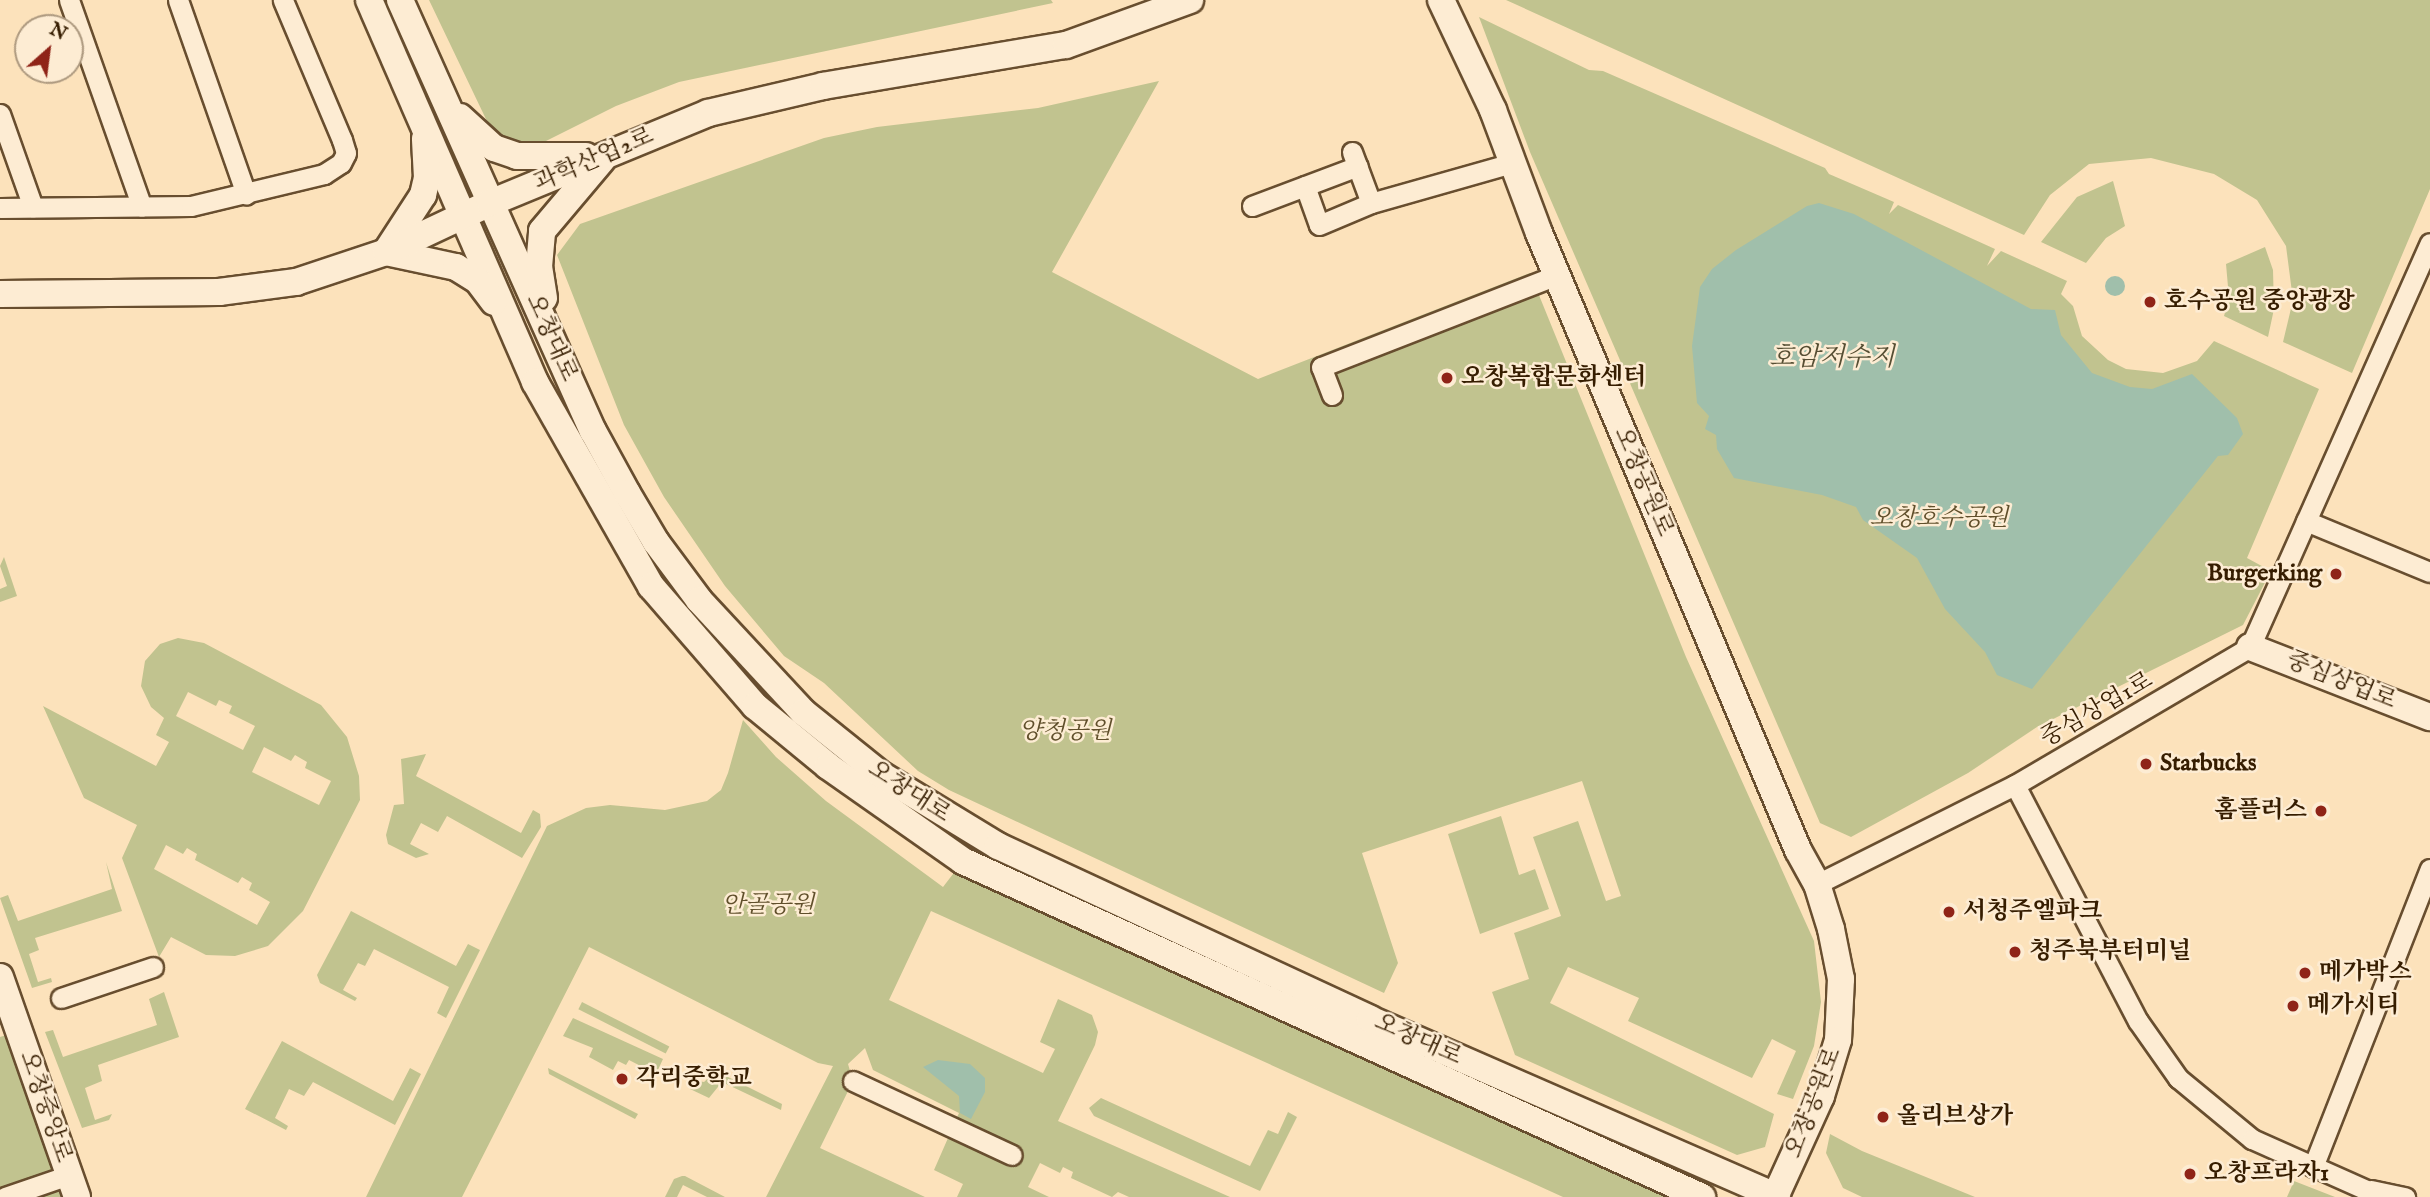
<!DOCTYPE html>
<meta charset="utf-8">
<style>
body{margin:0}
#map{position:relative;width:2430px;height:1197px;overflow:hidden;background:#fce2bb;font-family:"IM FELL English","Noto Serif KR",serif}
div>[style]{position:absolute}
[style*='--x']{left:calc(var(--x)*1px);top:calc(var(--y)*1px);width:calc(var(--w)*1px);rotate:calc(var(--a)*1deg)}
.green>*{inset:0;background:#c1c38f;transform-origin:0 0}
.water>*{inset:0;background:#a0bfab}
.round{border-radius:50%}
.roads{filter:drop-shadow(2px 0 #684e2f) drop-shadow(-2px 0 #684e2f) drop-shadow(0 2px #684e2f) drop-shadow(0 -2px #684e2f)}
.street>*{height:19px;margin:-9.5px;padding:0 9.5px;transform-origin:9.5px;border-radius:9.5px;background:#fdecd3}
.secondary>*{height:26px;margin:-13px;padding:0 13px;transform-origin:13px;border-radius:13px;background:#fdecd3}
.dots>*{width:19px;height:19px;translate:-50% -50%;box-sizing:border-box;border:4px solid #fdecd3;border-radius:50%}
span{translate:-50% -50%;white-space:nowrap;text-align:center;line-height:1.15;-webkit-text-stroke:5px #fdecd3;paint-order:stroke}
.street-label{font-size:24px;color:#361d00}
.poi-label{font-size:24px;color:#361d00;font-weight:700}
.left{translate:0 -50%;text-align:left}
.right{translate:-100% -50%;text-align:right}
.park-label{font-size:24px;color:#604f2b;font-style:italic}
.water-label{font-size:26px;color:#564e33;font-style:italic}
.north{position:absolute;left:14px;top:14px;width:70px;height:70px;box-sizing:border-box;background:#fdecd3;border:2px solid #ad997f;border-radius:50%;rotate:28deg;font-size:19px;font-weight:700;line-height:28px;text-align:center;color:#361d00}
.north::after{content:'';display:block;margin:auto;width:24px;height:32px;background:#8f2418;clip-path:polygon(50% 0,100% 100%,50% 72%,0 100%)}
</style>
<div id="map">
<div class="green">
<div style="clip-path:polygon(429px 0,1051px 0,1053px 3px,679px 82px,616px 106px,532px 148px,495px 138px)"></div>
<div style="clip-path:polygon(1506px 0,2430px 0,2430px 189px,2352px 373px,2283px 342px,2293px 300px,2286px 246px,2257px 200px,2214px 174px,2151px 158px,2089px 164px,2050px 195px,2024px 235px)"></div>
<div style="clip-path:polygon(1479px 17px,1589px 70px,1603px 71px,1825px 168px,1829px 174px,1894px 202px,1889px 214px,1898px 205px,1995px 249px,1987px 266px,2001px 251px,2067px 281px,2061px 294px,2073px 306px,2082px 336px,2108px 360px,2126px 369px,2163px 373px,2197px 361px,2214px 341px,2319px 389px,2247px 558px,2271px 571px,2243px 625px,2037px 727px,1968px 773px,1851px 837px,1820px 823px,1530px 152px)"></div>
<div style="clip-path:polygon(1159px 81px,1052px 272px,1258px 379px,1530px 273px,1686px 657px,1814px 941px,1821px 1002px,1814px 1046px,1793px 1099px,1777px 1094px,1796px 1051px,1772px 1039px,1752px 1078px,1628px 1021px,1639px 998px,1568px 967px,1550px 1003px,1774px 1114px,1765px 1147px,1737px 1155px,1515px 1055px,1492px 992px,1529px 979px,1514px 933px,1561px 916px,1533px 837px,1578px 821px,1606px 901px,1621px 896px,1582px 781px,1362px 853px,1398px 963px,1384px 993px,949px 790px,918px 771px,824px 683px,784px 656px,725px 586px,664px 497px,624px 425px,557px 255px,580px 224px,824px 138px,877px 127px,1038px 108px)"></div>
<div style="clip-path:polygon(2113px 181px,2125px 226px,2106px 238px,2086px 263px,2041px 242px,2077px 197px)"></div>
<div style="clip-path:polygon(2265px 247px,2273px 270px,2274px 309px,2268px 337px,2224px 316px,2229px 298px,2226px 264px)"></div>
<div style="clip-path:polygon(4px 557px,17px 596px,0 602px,0 589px,7px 586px,0 566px)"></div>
<div style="clip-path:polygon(evenodd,178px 638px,204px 643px,321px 705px,347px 737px,359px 776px,360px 800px,303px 911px,268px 946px,235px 956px,206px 955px,171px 937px,159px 957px,122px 858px,137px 825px,84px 798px,43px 706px,156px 766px,169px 742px,156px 735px,164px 718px,151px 707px,141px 686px,145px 661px,160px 644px,178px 638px,188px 692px,216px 706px,219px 700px,232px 706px,229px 713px,255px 726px,243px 750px,176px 716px,188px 692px,178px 638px,264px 747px,291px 761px,295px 755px,307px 762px,305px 768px,331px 781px,319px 805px,252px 772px,264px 747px,178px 638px,166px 845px,183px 854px,187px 848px,197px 854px,195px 860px,238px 883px,242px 877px,252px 883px,249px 890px,270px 902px,257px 925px,154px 869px,166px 845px)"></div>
<div style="clip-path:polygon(743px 720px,776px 757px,826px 801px,943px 887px,963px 861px,1702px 1197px,1563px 1197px,931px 911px,889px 1000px,1043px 1073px,1055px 1049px,1040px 1042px,1058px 999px,1092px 1015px,1098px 1032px,1095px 1045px,1058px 1121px,1230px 1197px,1129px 1197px,1118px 1192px,1112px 1197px,1071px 1178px,1073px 1172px,1063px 1167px,1060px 1173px,1040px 1163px,1028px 1187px,1049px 1197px,957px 1197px,963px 1184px,934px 1170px,959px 1113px,873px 1070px,865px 1048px,848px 1064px,853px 1081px,820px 1148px,925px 1197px,766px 1197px,833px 1066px,818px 1063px,589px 947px,462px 1197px,366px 1197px,547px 826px,586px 808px,610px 805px,665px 810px,707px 801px,721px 790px,728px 773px)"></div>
<div style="clip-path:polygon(426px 754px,416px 776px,521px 833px,533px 810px,540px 814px,541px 827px,522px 858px,447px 816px,438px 832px,421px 823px,410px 844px,429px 854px,416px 858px,388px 844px,386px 835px,394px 805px,404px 804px,401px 759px)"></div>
<div style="clip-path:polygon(1501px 816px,1519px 875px,1535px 869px,1549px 909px,1480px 934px,1448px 834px)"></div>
<div style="clip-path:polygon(106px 862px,122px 911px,35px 938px,39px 950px,29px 954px,38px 982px,51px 978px,52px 982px,32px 988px,0 898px,8px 895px,18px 921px,112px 889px)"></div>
<div style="clip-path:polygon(351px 911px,456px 966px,468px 944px,480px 950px,446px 1018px,437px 1013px,449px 987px,374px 949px,365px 966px,358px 963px,343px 990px,357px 998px,355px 1001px,320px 983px,317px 975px)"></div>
<div style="clip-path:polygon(164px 992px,179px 1037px,98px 1065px,102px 1081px,85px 1088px,95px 1120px,112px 1114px,109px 1120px,82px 1128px,45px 1032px,53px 1030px,63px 1057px,157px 1025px,149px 999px)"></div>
<div style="left:582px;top:1002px;width:98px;height:8px;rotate:27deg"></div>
<div style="clip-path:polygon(573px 1018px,663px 1059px,656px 1074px,629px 1060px,626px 1065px,618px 1061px,613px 1070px,589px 1057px,593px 1048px,563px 1036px)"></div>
<div style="clip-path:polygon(19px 1031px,77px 1197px,0 1197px,0 1037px)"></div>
<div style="clip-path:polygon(282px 1041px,393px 1101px,410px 1068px,421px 1074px,395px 1125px,313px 1082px,304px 1096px,289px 1089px,275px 1118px,288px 1126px,286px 1130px,245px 1109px)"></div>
<div style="clip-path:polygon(548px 1068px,638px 1114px,635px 1119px,549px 1074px)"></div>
<div style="clip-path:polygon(716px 1071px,782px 1104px,781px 1110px,722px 1082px,709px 1098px,690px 1089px,693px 1080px,704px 1082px)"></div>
<div style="clip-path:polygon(1101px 1098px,1250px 1166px,1268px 1130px,1278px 1134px,1288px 1112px,1297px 1117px,1260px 1191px,1094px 1116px,1089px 1108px)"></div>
<div style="clip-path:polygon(1830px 1134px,1862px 1151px,1975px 1197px,1862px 1197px,1843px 1188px,1826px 1153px)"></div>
<div style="clip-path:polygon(682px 1176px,685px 1176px,725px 1197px,707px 1197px,683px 1185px,677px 1197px,665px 1197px,674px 1179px)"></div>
<div style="clip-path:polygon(2294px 1181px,2335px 1197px,2287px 1197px)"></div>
</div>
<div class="water">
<div style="clip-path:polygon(1819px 203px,1854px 214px,2031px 309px,2055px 310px,2061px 335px,2092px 373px,2130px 387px,2152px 389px,2192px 374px,2237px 418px,2243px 434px,2228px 455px,2218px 456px,2032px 689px,1997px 675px,1985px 652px,1945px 609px,1917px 558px,1863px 520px,1856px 507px,1822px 495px,1734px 478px,1717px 449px,1716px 435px,1705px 429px,1709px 416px,1697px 403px,1692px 346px,1700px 287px,1712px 269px,1736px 250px,1807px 206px)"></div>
<div class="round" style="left:2105px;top:276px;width:20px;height:20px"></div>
<div style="clip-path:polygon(938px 1060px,970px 1064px,985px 1078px,985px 1092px,971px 1119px,960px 1113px,959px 1096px,923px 1067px)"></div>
</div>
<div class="roads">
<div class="street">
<div style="--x:69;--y:0;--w:219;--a:70.6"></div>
<div style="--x:178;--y:0;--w:206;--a:70.7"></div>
<div style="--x:0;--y:114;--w:99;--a:70.5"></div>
<div style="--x:1352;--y:152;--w:54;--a:69.6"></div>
<div style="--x:1371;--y:203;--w:147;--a:-15.8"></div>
<div style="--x:1305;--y:186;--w:41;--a:70.3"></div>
<div style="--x:1319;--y:225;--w:56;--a:-22.9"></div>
<div style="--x:1252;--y:206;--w:113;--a:-20.7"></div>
<div style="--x:0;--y:208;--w:191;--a:-0.6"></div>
<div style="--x:191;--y:206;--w:137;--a:-13.5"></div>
<div style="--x:324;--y:174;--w:20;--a:-33"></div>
<div style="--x:341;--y:163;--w:11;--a:-63"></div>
<div style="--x:346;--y:153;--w:14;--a:-107"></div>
<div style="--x:342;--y:140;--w:152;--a:-112.9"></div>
<div style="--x:1332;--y:395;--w:30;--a:-111"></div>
<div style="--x:1321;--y:367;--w:253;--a:-21.3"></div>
<div style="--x:2306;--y:521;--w:134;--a:22.4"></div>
<div style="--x:2015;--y:785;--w:266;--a:62.5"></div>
<div style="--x:2138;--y:1021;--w:70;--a:54.9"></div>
<div style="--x:2178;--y:1078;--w:96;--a:39.5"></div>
<div style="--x:2252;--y:1139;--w:142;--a:24"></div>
<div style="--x:1817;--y:884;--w:221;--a:-26.6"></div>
<div style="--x:2015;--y:785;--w:273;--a:-30.4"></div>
<div style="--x:2250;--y:647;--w:442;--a:-66"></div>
<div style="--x:61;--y:998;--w:97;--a:-18.6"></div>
<div style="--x:853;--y:1081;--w:175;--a:25"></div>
<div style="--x:2313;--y:1167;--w:320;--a:-68.6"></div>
<div style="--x:2371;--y:1190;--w:35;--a:12"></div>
<div style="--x:5;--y:1197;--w:68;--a:-19"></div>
</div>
<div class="secondary">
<div style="--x:369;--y:0;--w:417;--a:66.5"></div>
<div style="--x:535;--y:382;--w:235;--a:60.4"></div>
<div style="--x:651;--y:586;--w:159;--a:49.1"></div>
<div style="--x:755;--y:706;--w:94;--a:39.4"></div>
<div style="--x:828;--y:766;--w:165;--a:35.1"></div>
<div style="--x:963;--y:861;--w:812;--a:24.45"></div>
<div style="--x:400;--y:0;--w:472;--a:65.9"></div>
<div style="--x:593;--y:431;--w:71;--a:61.3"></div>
<div style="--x:627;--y:493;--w:57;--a:59.4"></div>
<div style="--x:656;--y:542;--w:72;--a:53.4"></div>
<div style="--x:699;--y:600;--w:153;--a:47.1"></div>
<div style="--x:803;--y:712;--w:99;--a:38.8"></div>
<div style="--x:880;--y:774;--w:138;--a:31.4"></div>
<div style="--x:998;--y:846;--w:410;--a:24.9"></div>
<div style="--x:1370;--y:1019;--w:444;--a:23.6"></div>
<div style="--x:1441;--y:0;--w:122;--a:64.7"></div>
<div style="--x:1493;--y:110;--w:131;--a:69.5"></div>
<div style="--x:1539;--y:233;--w:669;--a:67.23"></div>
<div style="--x:1798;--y:850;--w:39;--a:61"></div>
<div style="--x:1817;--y:884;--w:47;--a:72.7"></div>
<div style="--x:1831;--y:929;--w:51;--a:78.7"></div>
<div style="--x:1841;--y:979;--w:61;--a:92.8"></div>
<div style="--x:1838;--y:1040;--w:59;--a:106.9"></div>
<div style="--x:1821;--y:1096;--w:111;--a:114.5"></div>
<div style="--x:460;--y:117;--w:46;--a:42.4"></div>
<div style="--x:494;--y:148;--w:24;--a:19"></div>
<div style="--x:517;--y:156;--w:69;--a:0"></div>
<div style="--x:386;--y:252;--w:72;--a:12.1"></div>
<div style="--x:456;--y:267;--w:26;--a:32"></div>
<div style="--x:478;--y:281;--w:26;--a:53"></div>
<div style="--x:386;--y:252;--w:68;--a:-57"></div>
<div style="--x:423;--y:195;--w:17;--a:-77"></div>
<div style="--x:427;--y:178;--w:39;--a:-93"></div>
<div style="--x:0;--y:294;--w:219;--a:-0.5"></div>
<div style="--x:219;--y:292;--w:78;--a:-7.4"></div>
<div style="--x:296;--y:282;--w:95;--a:-18.4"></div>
<div style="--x:386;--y:252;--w:115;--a:-25.2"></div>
<div style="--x:490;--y:203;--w:236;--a:-22.4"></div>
<div style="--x:708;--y:113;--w:118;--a:-13.2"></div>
<div style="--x:823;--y:86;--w:246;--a:-9.6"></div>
<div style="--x:1066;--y:45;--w:132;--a:-19.9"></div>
<div style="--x:544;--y:298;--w:31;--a:-99"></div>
<div style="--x:539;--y:267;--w:36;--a:-85"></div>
<div style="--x:542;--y:231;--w:93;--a:-49.8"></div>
<div style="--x:2250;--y:647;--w:193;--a:21.3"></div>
<div style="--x:0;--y:977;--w:233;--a:70.7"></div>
</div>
</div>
<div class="dots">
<div style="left:2150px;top:302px;background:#8f2418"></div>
<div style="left:1447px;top:378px;background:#8f2418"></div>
<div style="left:2336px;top:574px;background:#8f2418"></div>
<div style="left:2146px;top:764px;background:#8f2418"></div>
<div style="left:2321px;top:811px;background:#8f2418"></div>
<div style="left:1949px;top:912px;background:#8f2418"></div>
<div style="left:2015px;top:952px;background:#8f2418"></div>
<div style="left:2305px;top:973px;background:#8f2418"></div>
<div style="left:2293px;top:1006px;background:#8f2418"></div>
<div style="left:622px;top:1079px;background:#8f2418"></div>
<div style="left:1883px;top:1117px;background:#8f2418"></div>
<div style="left:2190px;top:1174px;background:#8f2418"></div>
</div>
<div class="street-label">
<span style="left:594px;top:160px;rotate:-23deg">과학산업2로</span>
<span style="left:551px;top:338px;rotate:66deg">오창대로</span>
<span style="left:1643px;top:482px;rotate:67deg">오창공원로</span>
<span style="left:2341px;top:681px;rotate:22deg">중심상업로</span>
<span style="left:2097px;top:710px;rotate:-30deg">중심상업1로</span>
<span style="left:909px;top:792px;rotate:33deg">오창대로</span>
<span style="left:1418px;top:1040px;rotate:24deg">오창대로</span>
<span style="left:1814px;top:1103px;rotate:-69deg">오창공원로</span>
<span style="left:45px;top:1107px;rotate:71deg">오창중앙로</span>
</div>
<div class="poi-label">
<span class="left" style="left:2164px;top:302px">호수공원 중앙광장</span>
<span class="left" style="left:1461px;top:378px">오창복합문화센터</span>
<span class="right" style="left:2322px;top:574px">Burgerking</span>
<span class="left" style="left:2160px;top:764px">Starbucks</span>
<span class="right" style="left:2307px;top:811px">홈플러스</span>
<span class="left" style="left:1963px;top:912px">서청주엘파크</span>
<span class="left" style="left:2029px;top:952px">청주북부터미널</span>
<span class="left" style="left:2319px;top:973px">메가박스</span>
<span class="left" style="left:2307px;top:1006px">메가시티</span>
<span class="left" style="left:636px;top:1079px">각리중학교</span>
<span class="left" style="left:1897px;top:1117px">올리브상가</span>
<span class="left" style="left:2204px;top:1174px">오창프라자1</span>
</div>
<div class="park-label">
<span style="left:1939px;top:519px">오창호수공원</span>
<span style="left:1065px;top:732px">양청공원</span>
<span style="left:768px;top:906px">안골공원</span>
</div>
<div class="water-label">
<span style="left:1832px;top:358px">호암저수지</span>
</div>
<div class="north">N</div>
</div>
